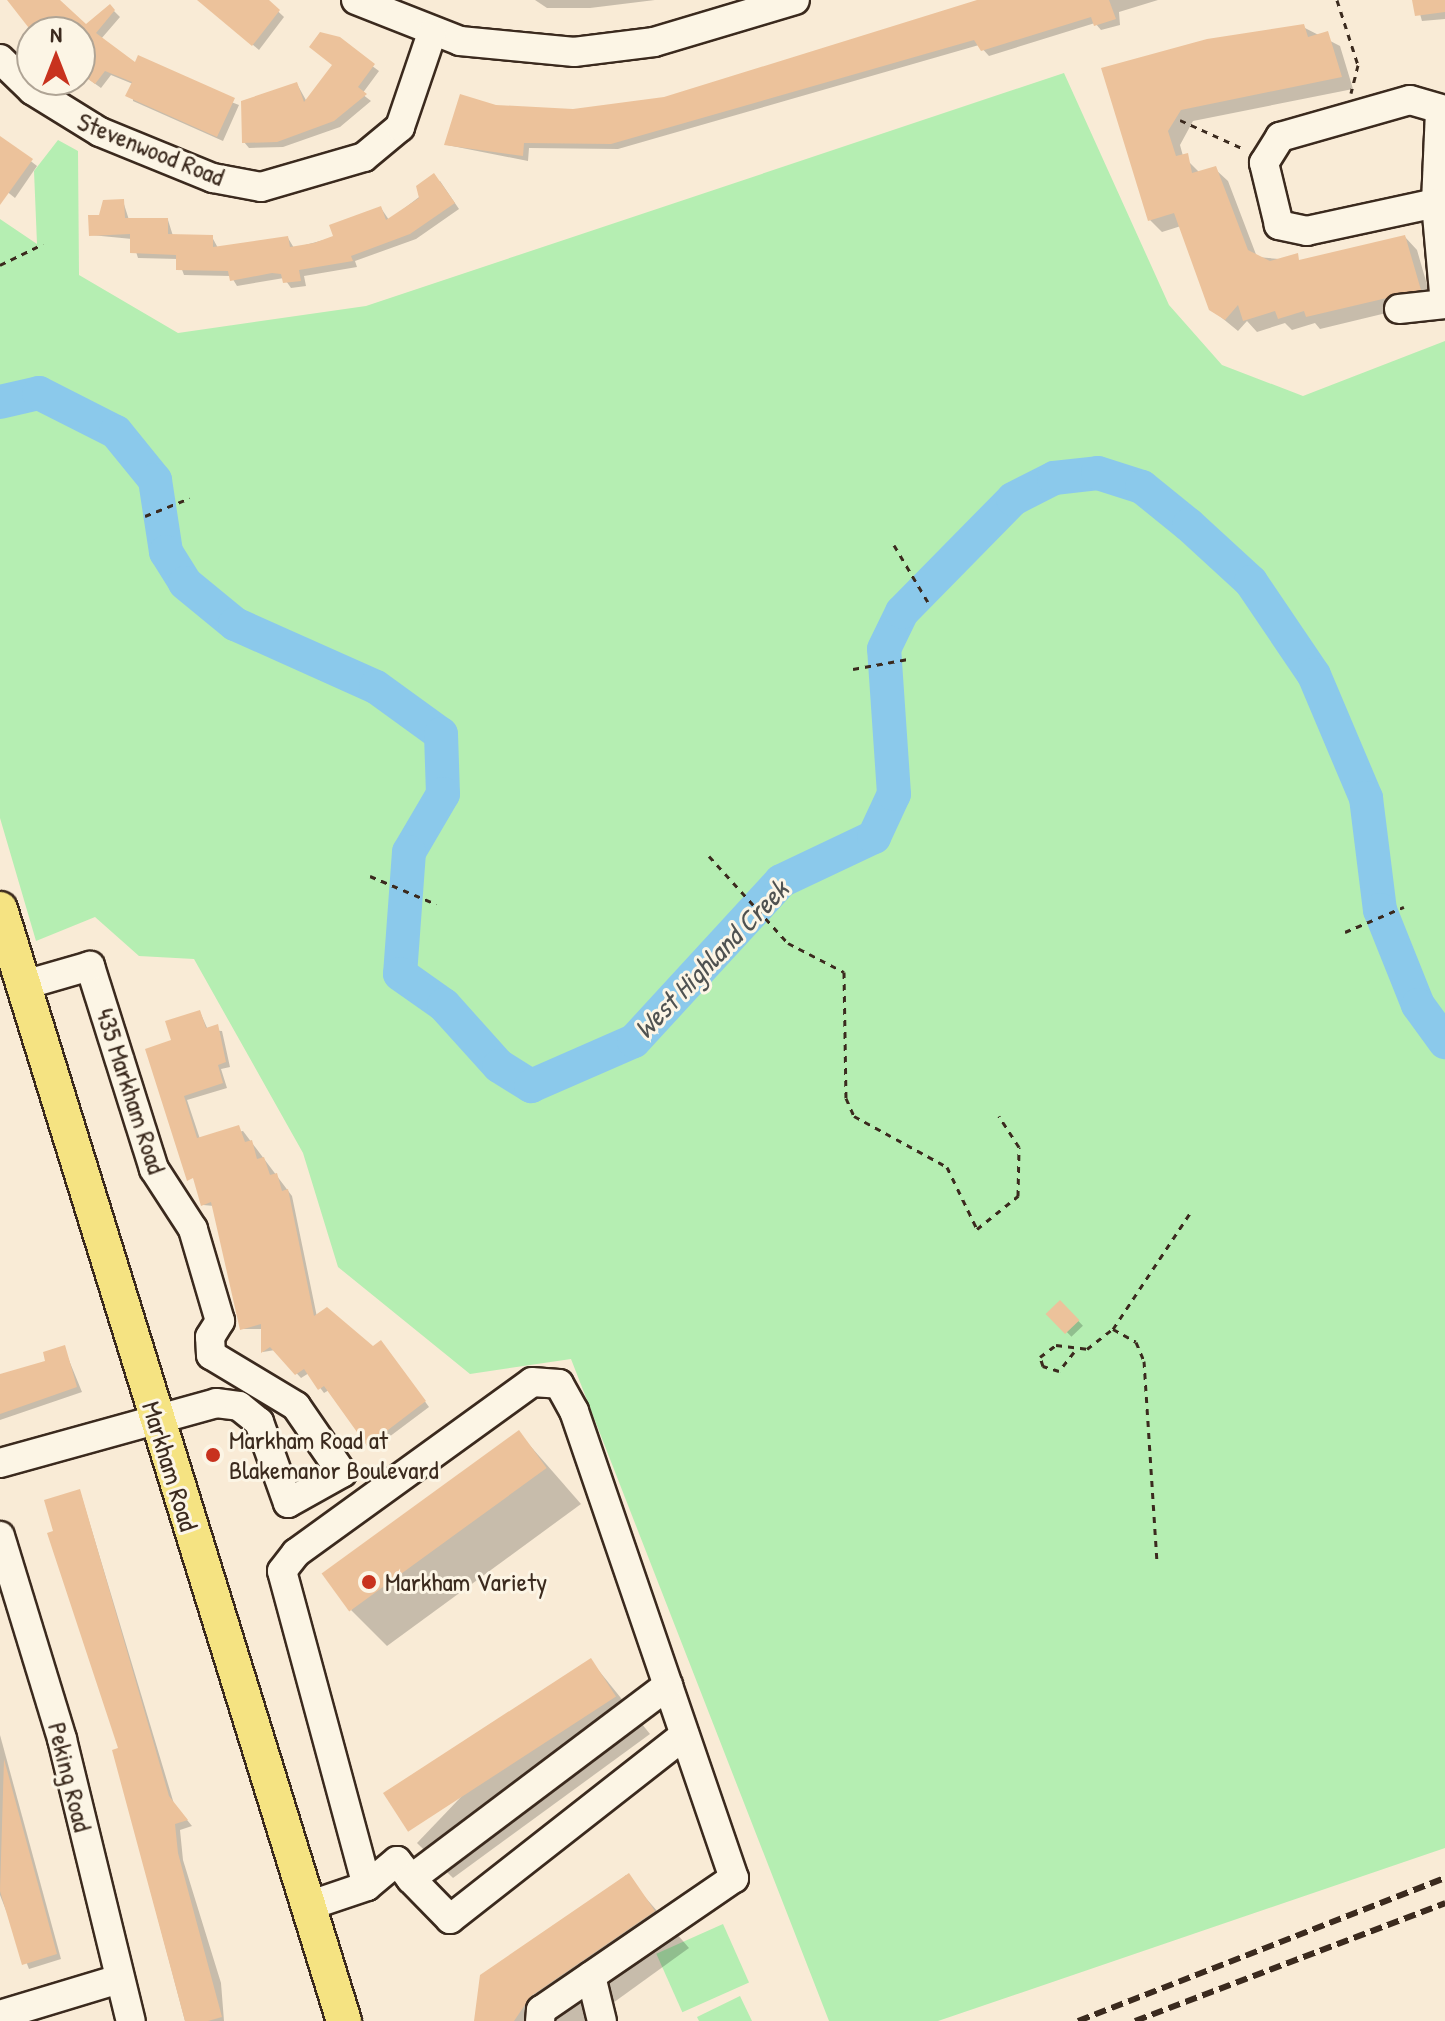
<!DOCTYPE html>
<style>
body{margin:0}
#map{position:relative;width:1445px;height:2021px;overflow:hidden;background:#f9ebd6;font-family:"Patrick Hand",sans-serif}
div>[style]{position:absolute}
[style*='--x']{left:calc(var(--x)*1px);top:calc(var(--y)*1px);width:calc(var(--w)*1px);rotate:calc(var(--a)*1deg)}
.green>*{inset:0;background:#b5eeb2;transform-origin:0 0}
.shadow>*{inset:0;background:#0003;transform-origin:0 0}
.river>*{height:34px;margin:-17px;padding:0 17px;transform-origin:17px;border-radius:17px;background:#8bc9eb}
.building>*{inset:0;background:#ecc29b;transform-origin:0 0}
.path>*{height:3px;margin-top:-1.5px;transform-origin:0;background:repeating-linear-gradient(90deg,#3b2a1e 0 6px,transparent 0 12px)}
.roads{filter:drop-shadow(2px 0 #3b2a1e) drop-shadow(-2px 0 #3b2a1e) drop-shadow(0 2px #3b2a1e) drop-shadow(0 -2px #3b2a1e)}
.minor>*{height:28px;margin:-14px;padding:0 14px;transform-origin:14px;border-radius:14px;background:#fcf5e5}
.major>*{height:34px;margin:-17px;padding:0 17px;transform-origin:17px;border-radius:17px;background:#f5e382}
.rail>*{height:6px;margin-top:-3px;transform-origin:0;background:repeating-linear-gradient(90deg,#3b2a1e 0 12px,transparent 0 18px)}
.dots>*{width:22px;height:22px;translate:-50% -50%;box-sizing:border-box;border:4px solid #fcf5e5;border-radius:50%}
span{translate:-50% -50%;white-space:nowrap;text-align:center;line-height:1.15;-webkit-text-stroke:6px #fcf5e5;paint-order:stroke}
.street-label{font-size:26px;color:#3b2a1e}
.poi-label{font-size:26px;color:#3b2a1e}
.left{translate:0 -50%;text-align:left}
.water-label{font-size:28px;color:#4f5251;font-style:italic}
.north{position:absolute;left:16px;top:16px;width:80px;height:80px;box-sizing:border-box;background:#fcf5e5;border:2px solid #afa495;border-radius:50%;rotate:0deg;font-size:22px;font-weight:700;line-height:32px;text-align:center;color:#3b2a1e}
.north::after{content:'';display:block;margin:auto;width:28px;height:36px;background:#c8321e;clip-path:polygon(50% 0,100% 100%,50% 72%,0 100%)}
</style>
<div id="map">
<div class="green">
<div style="clip-path:polygon(1064px 73px,1169px 305px,1222px 365px,1303px 396px,1445px 341px,1445px 1848px,938px 2021px,829px 2021px,571px 1359px,470px 1374px,338px 1267px,303px 1153px,194px 959px,139px 956px,95px 917px,36px 941px,0 818px,0 219px,37px 244px,34px 171px,58px 140px,78px 151px,79px 275px,178px 333px,366px 306px)"></div>
<div style="left:723px;top:1924px;width:64px;height:73px;rotate:66deg"></div>
<div style="clip-path:polygon(740px 1996px,752px 2021px,699px 2021px,697px 2017px)"></div>
</div>
<div class="shadow">
<div style="clip-path:polygon(11px 0,56px 0,86px 27px,110px 7px,120px 17px,101px 39px,136px 65px,239px 105px,223px 141px,133px 101px,133px 84px,111px 75px,101px 88px,80px 73px,80px 32px,39px 32px)"></div>
<div style="clip-path:polygon(201px 0,266px 0,284px 17px,259px 50px)"></div>
<div style="clip-path:polygon(535px 0,655px 0,590px 8px,547px 8px)"></div>
<div style="clip-path:polygon(990px 0,1158px 0,1119px 12px,1120px 25px,1101px 30px,1095px 23px,989px 56px,979px 45px,618px 149px,529px 148px,528px 161px,447px 145px,495px 107px,573px 111px,665px 99px)"></div>
<div style="clip-path:polygon(1416px 0,1445px 0,1445px 19px,1422px 21px)"></div>
<div style="clip-path:polygon(1303px 27px,1340px 46px,1353px 89px,1193px 121px,1180px 145px,1183px 156px,1200px 173px,1215px 169px,1228px 181px,1257px 257px,1303px 261px,1405px 237px,1417px 250px,1432px 302px,1320px 329px,1315px 323px,1292px 330px,1285px 323px,1257px 332px,1247px 321px,1238px 331px,1211px 309px,1181px 226px,1162px 232px,1150px 220px,1103px 69px)"></div>
<div style="clip-path:polygon(330px 35px,379px 71px,362px 94px,371px 101px,340px 127px,283px 147px,249px 148px,244px 142px,297px 84px,307px 102px,334px 66px)"></div>
<div style="clip-path:polygon(0 137px,37px 166px,15px 198px,0 186px)"></div>
<div style="clip-path:polygon(440px 181px,459px 209px,416px 239px,355px 261px,357px 267px,304px 276px,306px 286px,291px 288px,284px 278px,237px 286px,231px 276px,184px 275px,178px 259px,138px 258px,132px 239px,91px 235px,123px 201px,129px 220px,168px 220px,173px 236px,212px 237px,218px 248px,288px 238px,294px 248px,335px 237px,381px 208px,389px 220px)"></div>
<div style="clip-path:polygon(200px 1012px,208px 1030px,222px 1031px,230px 1067px,221px 1069px,227px 1088px,187px 1100px,200px 1139px,243px 1131px,292px 1196px,317px 1317px,373px 1349px,385px 1347px,429px 1407px,373px 1449px,329px 1390px,324px 1393px,309px 1373px,301px 1378px,275px 1350px,263px 1352px,263px 1329px,242px 1329px,214px 1206px,203px 1205px,173px 1042px)"></div>
<div style="left:1060px;top:1302px;width:33px;height:16px;rotate:46deg"></div>
<div style="clip-path:polygon(64px 1348px,82px 1392px,0 1420px,0 1375px,48px 1362px)"></div>
<div style="clip-path:polygon(519px 1433px,581px 1504px,387px 1646px,351px 1610px)"></div>
<div style="clip-path:polygon(80px 1491px,174px 1804px,192px 1826px,180px 1830px,183px 1860px,221px 1983px,224px 2021px,185px 2021px,114px 1752px,121px 1750px)"></div>
<div style="clip-path:polygon(591px 1661px,650px 1734px,453px 1878px,417px 1843px)"></div>
<div style="clip-path:polygon(0 1735px,61px 1959px,29px 1969px,0 1895px)"></div>
<div style="clip-path:polygon(626px 1875px,689px 1948px,588px 2021px,475px 2021px)"></div>
</div>
<div class="river">
<div style="--x:0;--y:402;--w:40;--a:-13"></div>
<div style="--x:39;--y:393;--w:86;--a:26.9"></div>
<div style="--x:116;--y:432;--w:62;--a:50.9"></div>
<div style="--x:155;--y:480;--w:73;--a:81.3"></div>
<div style="--x:166;--y:552;--w:36;--a:58"></div>
<div style="--x:185;--y:583;--w:65;--a:39.4"></div>
<div style="--x:235;--y:624;--w:154;--a:24.1"></div>
<div style="--x:376;--y:687;--w:80;--a:35.9"></div>
<div style="--x:441;--y:734;--w:60;--a:88.1"></div>
<div style="--x:443;--y:794;--w:67;--a:120.4"></div>
<div style="--x:409;--y:852;--w:122;--a:94.2"></div>
<div style="--x:400;--y:974;--w:54;--a:35.2"></div>
<div style="--x:444;--y:1005;--w:82;--a:48"></div>
<div style="--x:499;--y:1066;--w:38;--a:32"></div>
<div style="--x:531;--y:1086;--w:112;--a:-23.6"></div>
<div style="--x:634;--y:1041;--w:217;--a:-47.4"></div>
<div style="--x:781;--y:881;--w:103;--a:-25.3"></div>
<div style="--x:874;--y:837;--w:47;--a:-65.1"></div>
<div style="--x:894;--y:794;--w:145;--a:-93.9"></div>
<div style="--x:884;--y:649;--w:41;--a:-64.1"></div>
<div style="--x:902;--y:612;--w:158;--a:-45.5"></div>
<div style="--x:1013;--y:499;--w:46;--a:-27.1"></div>
<div style="--x:1054;--y:478;--w:44;--a:-6.5"></div>
<div style="--x:1098;--y:473;--w:46;--a:17.7"></div>
<div style="--x:1142;--y:487;--w:60;--a:39"></div>
<div style="--x:1189;--y:525;--w:84;--a:42.6"></div>
<div style="--x:1251;--y:582;--w:112;--a:55.9"></div>
<div style="--x:1314;--y:675;--w:134;--a:67.1"></div>
<div style="--x:1366;--y:798;--w:113;--a:82.9"></div>
<div style="--x:1380;--y:910;--w:102;--a:68.2"></div>
<div style="--x:1418;--y:1005;--w:46;--a:53.9"></div>
</div>
<div class="building">
<div style="clip-path:polygon(7px 0,60px 0,86px 24px,110px 4px,115px 10px,96px 33px,135px 62px,138px 55px,235px 98px,217px 137px,125px 96px,132px 82px,105px 71px,95px 84px,80px 73px,87px 53px,80px 52px,80px 32px,32px 32px)"></div>
<div style="clip-path:polygon(197px 0,269px 0,280px 10px,252px 46px)"></div>
<div style="clip-path:polygon(977px 0,1109px 0,1116px 19px,1094px 26px,1091px 17px,981px 51px,974px 40px,611px 144px,524px 143px,523px 156px,444px 145px,460px 94px,496px 105px,573px 109px,664px 97px)"></div>
<div style="clip-path:polygon(1412px 0,1445px 0,1445px 12px,1415px 16px)"></div>
<div style="clip-path:polygon(1304px 24px,1308px 37px,1328px 31px,1342px 77px,1181px 110px,1168px 131px,1176px 156px,1188px 153px,1192px 173px,1216px 166px,1248px 250px,1270px 261px,1298px 253px,1299px 260px,1405px 235px,1421px 290px,1306px 317px,1304px 311px,1278px 319px,1275px 311px,1243px 321px,1238px 305px,1225px 320px,1209px 310px,1174px 213px,1148px 221px,1101px 68px,1207px 39px)"></div>
<div style="clip-path:polygon(320px 32px,340px 37px,375px 64px,358px 87px,367px 94px,334px 121px,277px 142px,242px 143px,241px 101px,297px 82px,304px 102px,332px 65px,309px 47px)"></div>
<div style="clip-path:polygon(0 136px,33px 159px,0 205px)"></div>
<div style="clip-path:polygon(434px 173px,455px 203px,410px 234px,351px 256px,353px 261px,299px 270px,301px 281px,283px 283px,281px 274px,272px 273px,230px 281px,228px 271px,176px 270px,176px 255px,130px 253px,130px 234px,89px 236px,88px 215px,99px 215px,103px 200px,124px 199px,125px 218px,168px 218px,168px 234px,213px 235px,213px 247px,288px 236px,290px 247px,314px 243px,333px 236px,329px 225px,381px 206px,386px 220px,419px 198px,416px 186px)"></div>
<div style="clip-path:polygon(200px 1010px,206px 1028px,218px 1024px,226px 1062px,218px 1065px,223px 1083px,184px 1096px,197px 1138px,239px 1125px,245px 1142px,252px 1140px,257px 1159px,264px 1157px,270px 1175px,277px 1173px,282px 1191px,288px 1189px,314px 1316px,327px 1307px,373px 1346px,381px 1340px,426px 1401px,367px 1446px,324px 1386px,318px 1390px,304px 1369px,295px 1375px,270px 1347px,261px 1353px,261px 1324px,240px 1330px,211px 1202px,201px 1206px,193px 1178px,187px 1181px,145px 1049px,171px 1040px,165px 1021px)"></div>
<div style="left:1060px;top:1300px;width:28px;height:20px;rotate:46deg"></div>
<div style="clip-path:polygon(65px 1345px,77px 1387px,0 1414px,0 1374px,45px 1361px,43px 1352px)"></div>
<div style="left:519px;top:1430px;width:47px;height:244px;rotate:54deg"></div>
<div style="clip-path:polygon(80px 1489px,169px 1796px,188px 1820px,175px 1824px,178px 1853px,222px 2017px,208px 2021px,185px 2021px,112px 1750px,118px 1748px,47px 1533px,53px 1531px,44px 1500px)"></div>
<div style="left:591px;top:1658px;width:46px;height:248px;rotate:57deg"></div>
<div style="clip-path:polygon(4px 1759px,57px 1954px,22px 1965px,0 1891px)"></div>
<div style="clip-path:polygon(629px 1873px,655px 1911px,531px 1996px,514px 2021px,474px 2021px,480px 1975px)"></div>
</div>
<div class="path">
<div style="--x:1337;--y:0;--w:68;--a:72.1"></div>
<div style="--x:1358;--y:65;--w:29;--a:104"></div>
<div style="--x:1180;--y:120;--w:70;--a:24.4"></div>
<div style="--x:0;--y:265;--w:48;--a:-26"></div>
<div style="--x:145;--y:516;--w:48;--a:-21.8"></div>
<div style="--x:894;--y:545;--w:66;--a:59.2"></div>
<div style="--x:853;--y:669;--w:56;--a:-10.3"></div>
<div style="--x:709;--y:856;--w:118;--a:47.8"></div>
<div style="--x:788;--y:943;--w:63;--a:27.4"></div>
<div style="--x:844;--y:972;--w:126;--a:89.1"></div>
<div style="--x:846;--y:1098;--w:20;--a:66"></div>
<div style="--x:854;--y:1116;--w:106;--a:28.7"></div>
<div style="--x:947;--y:1167;--w:69;--a:64.2"></div>
<div style="--x:977;--y:1229;--w:53;--a:-38.8"></div>
<div style="--x:1018;--y:1196;--w:49;--a:-88.8"></div>
<div style="--x:1019;--y:1147;--w:37;--a:-123"></div>
<div style="--x:370;--y:876;--w:72;--a:23"></div>
<div style="--x:1345;--y:932;--w:64;--a:-23"></div>
<div style="--x:1113;--y:1329;--w:26;--a:29"></div>
<div style="--x:1136;--y:1342;--w:21;--a:67"></div>
<div style="--x:1144;--y:1361;--w:199;--a:86.3"></div>
<div style="--x:1074;--y:1352;--w:24;--a:128"></div>
<div style="--x:1059;--y:1371;--w:17;--a:-163"></div>
<div style="--x:1043;--y:1366;--w:9;--a:-108"></div>
<div style="--x:1040;--y:1357;--w:20;--a:-37"></div>
<div style="--x:1056;--y:1345;--w:31;--a:7"></div>
<div style="--x:1087;--y:1349;--w:33;--a:-38"></div>
<div style="--x:1113;--y:1329;--w:143;--a:-56.4"></div>
</div>
<div class="roads">
<div class="minor">
<div style="--x:356;--y:0;--w:112;--a:21.5"></div>
<div style="--x:460;--y:41;--w:115;--a:5.5"></div>
<div style="--x:574;--y:52;--w:81;--a:-7.1"></div>
<div style="--x:654;--y:42;--w:147;--a:-16.6"></div>
<div style="--x:0;--y:59;--w:45;--a:44.1"></div>
<div style="--x:32;--y:90;--w:80;--a:31.7"></div>
<div style="--x:100;--y:132;--w:122;--a:22.2"></div>
<div style="--x:213;--y:178;--w:49;--a:10.6"></div>
<div style="--x:261;--y:187;--w:107;--a:-16.2"></div>
<div style="--x:364;--y:157;--w:47;--a:-39.8"></div>
<div style="--x:400;--y:127;--w:99;--a:-71.2"></div>
<div style="--x:1440;--y:111;--w:92;--a:92.5"></div>
<div style="--x:1436;--y:203;--w:132;--a:167.8"></div>
<div style="--x:1307;--y:231;--w:29;--a:-168"></div>
<div style="--x:1279;--y:225;--w:64;--a:-103.6"></div>
<div style="--x:1264;--y:163;--w:31;--a:-58"></div>
<div style="--x:1280;--y:137;--w:135;--a:-15.9"></div>
<div style="--x:1410;--y:100;--w:36;--a:16"></div>
<div style="--x:1399;--y:309;--w:46;--a:-6.2"></div>
<div style="--x:1445;--y:304;--w:101;--a:-95.1"></div>
<div style="--x:0;--y:1463;--w:224;--a:-15.5"></div>
<div style="--x:216;--y:1403;--w:23;--a:7"></div>
<div style="--x:239;--y:1406;--w:26;--a:39"></div>
<div style="--x:259;--y:1422;--w:86;--a:70.3"></div>
<div style="--x:288;--y:1503;--w:62;--a:-29.1"></div>
<div style="--x:342;--y:1473;--w:81;--a:-124.5"></div>
<div style="--x:296;--y:1406;--w:99;--a:-149"></div>
<div style="--x:211;--y:1355;--w:18;--a:-93"></div>
<div style="--x:210;--y:1337;--w:19;--a:-58"></div>
<div style="--x:220;--y:1321;--w:96;--a:-106.4"></div>
<div style="--x:193;--y:1229;--w:72;--a:-123"></div>
<div style="--x:154;--y:1169;--w:213;--a:-107.5"></div>
<div style="--x:90;--y:966;--w:69;--a:163.9"></div>
<div style="--x:0;--y:1536;--w:212;--a:73"></div>
<div style="--x:62;--y:1739;--w:290;--a:76.3"></div>
<div style="--x:411;--y:1879;--w:56;--a:45.7"></div>
<div style="--x:450;--y:1919;--w:298;--a:-38.1"></div>
<div style="--x:367;--y:1886;--w:326;--a:-105.1"></div>
<div style="--x:282;--y:1571;--w:23;--a:-52"></div>
<div style="--x:296;--y:1553;--w:291;--a:-35.9"></div>
<div style="--x:532;--y:1382;--w:27;--a:4"></div>
<div style="--x:559;--y:1384;--w:31;--a:61"></div>
<div style="--x:574;--y:1411;--w:494;--a:71.1"></div>
<div style="--x:734;--y:1878;--w:234;--a:145.6"></div>
<div style="--x:541;--y:2010;--w:11;--a:95"></div>
<div style="--x:308;--y:1906;--w:62;--a:-18.7"></div>
<div style="--x:367;--y:1886;--w:39;--a:-40"></div>
<div style="--x:397;--y:1861;--w:23;--a:52"></div>
<div style="--x:411;--y:1879;--w:322;--a:-37"></div>
<div style="--x:591;--y:1976;--w:46;--a:76.3"></div>
<div style="--x:0;--y:2015;--w:124;--a:-16.8"></div>
</div>
<div class="major">
<div style="--x:0;--y:909;--w:1164;--a:72.81"></div>
</div>
</div>
<div class="rail">
<div style="--x:1078;--y:2021;--w:394;--a:-21.3"></div>
<div style="--x:1135;--y:2021;--w:332;--a:-20.8"></div>
</div>
<div class="dots">
<div style="left:213px;top:1455px;background:#c8321e"></div>
<div style="left:369px;top:1582px;background:#c8321e"></div>
</div>
<div class="street-label">
<span style="left:151px;top:149px;rotate:22deg">Stevenwood Road</span>
<span style="left:131px;top:1091px;rotate:72deg">435 Markham Road</span>
<span style="left:170px;top:1466px;rotate:73deg">Markham Road</span>
<span style="left:70px;top:1777px;rotate:76deg">Peking Road</span>
</div>
<div class="poi-label">
<span class="left" style="left:229px;top:1455px">Markham Road at<br>Blakemanor Boulevard</span>
<span class="left" style="left:385px;top:1582px">Markham Variety</span>
</div>
<div class="water-label">
<span style="left:711px;top:959px;rotate:-46deg">West Highland Creek</span>
</div>
<div class="north">N</div>
</div>
